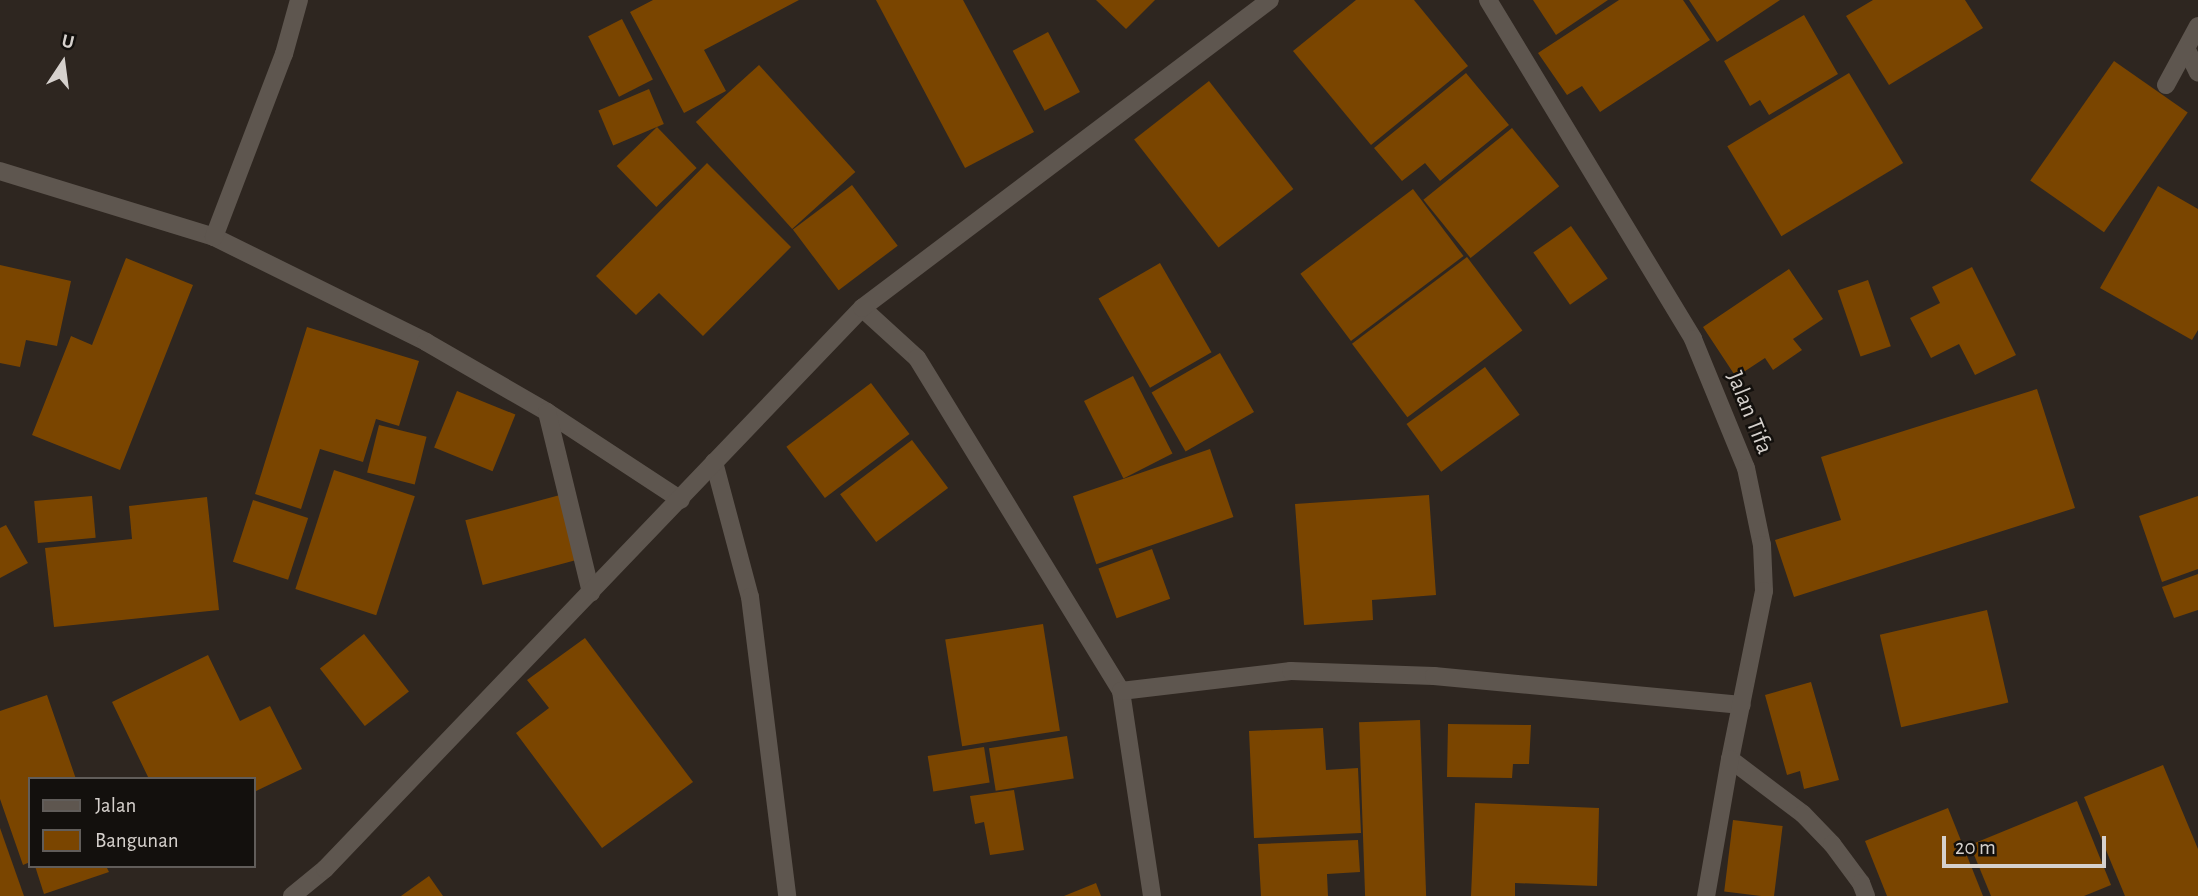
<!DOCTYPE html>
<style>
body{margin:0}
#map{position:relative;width:2198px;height:896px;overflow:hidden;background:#2e2620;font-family:"Alegreya Sans",sans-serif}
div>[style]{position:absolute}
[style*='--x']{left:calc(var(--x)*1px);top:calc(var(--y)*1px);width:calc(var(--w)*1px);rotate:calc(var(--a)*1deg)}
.building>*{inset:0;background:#7a4500;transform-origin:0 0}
.service>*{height:18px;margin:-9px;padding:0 9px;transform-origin:9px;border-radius:9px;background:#5e564f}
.minor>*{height:18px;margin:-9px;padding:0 9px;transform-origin:9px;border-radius:9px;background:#5e564f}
.tertiary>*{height:18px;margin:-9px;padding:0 9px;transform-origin:9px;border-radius:9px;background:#5e564f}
span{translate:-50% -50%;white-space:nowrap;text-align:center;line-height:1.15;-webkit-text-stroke:5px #13100d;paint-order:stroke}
.street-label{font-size:24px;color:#d6d1cd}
.legend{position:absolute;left:28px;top:777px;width:228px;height:91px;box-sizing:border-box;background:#13100d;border:2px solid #615d5a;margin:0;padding:9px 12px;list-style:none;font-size:21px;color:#d6d1cd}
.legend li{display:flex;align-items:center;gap:14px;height:35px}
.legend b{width:35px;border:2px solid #615d5a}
.north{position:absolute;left:28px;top:28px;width:70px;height:70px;-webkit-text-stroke:5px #13100d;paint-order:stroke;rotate:13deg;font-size:19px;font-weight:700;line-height:28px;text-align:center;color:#d6d1cd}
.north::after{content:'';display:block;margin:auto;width:24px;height:32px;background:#d6d1cd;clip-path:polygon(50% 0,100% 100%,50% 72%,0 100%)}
.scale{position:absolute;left:1942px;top:836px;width:164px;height:32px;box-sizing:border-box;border:4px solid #d6d1cd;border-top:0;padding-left:9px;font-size:21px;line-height:24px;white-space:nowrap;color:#d6d1cd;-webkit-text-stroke:5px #13100d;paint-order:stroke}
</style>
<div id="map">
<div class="building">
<div style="clip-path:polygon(653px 0,799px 0,704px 50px,726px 91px,684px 113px,630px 12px)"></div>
<div style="clip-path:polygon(876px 0,963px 0,1034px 132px,965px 168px)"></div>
<div style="clip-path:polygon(1096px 0,1155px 0,1126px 29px)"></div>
<div style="clip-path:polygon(1356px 0,1414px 0,1468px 66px,1371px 145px,1293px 51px)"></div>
<div style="clip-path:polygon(1533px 0,1608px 0,1556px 35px)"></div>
<div style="clip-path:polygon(1619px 0,1683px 0,1710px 40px,1600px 112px,1582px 86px,1567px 95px,1538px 53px)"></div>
<div style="clip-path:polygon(1689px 0,1780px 0,1717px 42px)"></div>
<div style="clip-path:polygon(1873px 0,1965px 0,1983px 28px,1889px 85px,1846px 16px)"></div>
<div style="clip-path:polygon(1804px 15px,1838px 74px,1769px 115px,1760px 100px,1750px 106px,1724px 61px)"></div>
<div style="left:622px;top:19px;width:68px;height:38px;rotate:63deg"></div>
<div style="left:1048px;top:32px;width:68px;height:40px;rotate:62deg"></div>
<div style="left:2114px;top:61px;width:90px;height:146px;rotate:35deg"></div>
<div style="left:759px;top:65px;width:144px;height:85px;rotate:48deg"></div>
<div style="clip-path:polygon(1466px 73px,1509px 125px,1440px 181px,1425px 163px,1402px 181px,1374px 148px)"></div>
<div style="left:1849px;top:73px;width:105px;height:142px;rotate:59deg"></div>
<div style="left:1209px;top:81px;width:137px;height:95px;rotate:52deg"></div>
<div style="left:649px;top:89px;width:38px;height:55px;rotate:67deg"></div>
<div style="left:657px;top:127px;width:57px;height:56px;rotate:46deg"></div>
<div style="left:1512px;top:128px;width:75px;height:114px;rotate:51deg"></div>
<div style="clip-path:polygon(707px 163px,791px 247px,703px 336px,659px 293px,636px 315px,596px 276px)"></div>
<div style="left:852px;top:185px;width:76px;height:74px;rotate:53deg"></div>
<div style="clip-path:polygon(2158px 186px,2198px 209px,2198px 330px,2192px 340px,2100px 288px)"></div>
<div style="left:1413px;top:189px;width:84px;height:141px;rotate:53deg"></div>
<div style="left:1571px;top:226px;width:64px;height:46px;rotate:55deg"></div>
<div style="left:1467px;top:257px;width:92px;height:144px;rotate:53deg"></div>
<div style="clip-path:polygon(126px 258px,193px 285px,120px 470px,32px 435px,71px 336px,92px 345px)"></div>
<div style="left:1160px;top:263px;width:103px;height:71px;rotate:60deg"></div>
<div style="clip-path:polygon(0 265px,71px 281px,57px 346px,26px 340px,20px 367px,0 363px)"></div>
<div style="clip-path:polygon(1972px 267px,2016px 355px,1975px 375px,1959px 344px,1931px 358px,1910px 318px,1940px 303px,1932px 287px)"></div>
<div style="clip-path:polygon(1789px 269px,1823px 319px,1793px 339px,1802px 350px,1773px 370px,1765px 358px,1736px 377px,1703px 327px)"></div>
<div style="left:1868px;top:280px;width:70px;height:32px;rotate:71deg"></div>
<div style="clip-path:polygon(307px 327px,419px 361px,399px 426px,376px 419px,363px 462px,320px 449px,301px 509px,255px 494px)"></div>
<div style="left:1220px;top:353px;width:68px;height:79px;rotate:60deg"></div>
<div style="left:1485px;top:367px;width:59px;height:97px;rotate:54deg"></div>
<div style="left:1133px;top:376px;width:87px;height:55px;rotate:63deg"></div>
<div style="left:871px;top:383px;width:64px;height:106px;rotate:53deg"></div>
<div style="clip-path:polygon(2037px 389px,2075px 508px,1794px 597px,1775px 540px,1841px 520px,1821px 457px)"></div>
<div style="left:457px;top:391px;width:63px;height:61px;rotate:22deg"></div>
<div style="left:379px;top:425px;width:49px;height:49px;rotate:14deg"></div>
<div style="left:912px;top:440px;width:60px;height:90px;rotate:53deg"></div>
<div style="left:1210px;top:449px;width:72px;height:145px;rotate:71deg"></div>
<div style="left:334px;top:470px;width:85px;height:125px;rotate:18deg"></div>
<div style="left:560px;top:495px;width:67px;height:98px;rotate:75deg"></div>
<div style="clip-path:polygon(1429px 495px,1436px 595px,1372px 600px,1373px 620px,1304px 625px,1295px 504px)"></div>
<div style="left:92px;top:496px;width:42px;height:58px;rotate:85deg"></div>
<div style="clip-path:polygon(2198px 496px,2198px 569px,2162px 582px,2139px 516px)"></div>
<div style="clip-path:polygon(207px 497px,219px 610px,54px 627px,45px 548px,132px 539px,129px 506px)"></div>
<div style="left:253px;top:500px;width:58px;height:65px;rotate:18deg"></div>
<div style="clip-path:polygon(6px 525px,28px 563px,0 578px,0 528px)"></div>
<div style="left:1152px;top:549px;width:53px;height:57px;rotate:70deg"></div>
<div style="clip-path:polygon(2198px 574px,2198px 610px,2174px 618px,2162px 587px)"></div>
<div style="left:1987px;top:610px;width:95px;height:110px;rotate:77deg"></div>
<div style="left:1043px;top:624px;width:108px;height:99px;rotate:81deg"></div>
<div style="left:364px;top:634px;width:73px;height:56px;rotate:52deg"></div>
<div style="clip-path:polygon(585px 638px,693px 782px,602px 848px,516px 733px,549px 708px,527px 680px)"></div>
<div style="clip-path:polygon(208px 655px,240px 721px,270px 706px,302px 769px,254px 792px,254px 779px,149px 779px,112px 702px)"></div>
<div style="clip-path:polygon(1811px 682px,1839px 780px,1804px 789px,1800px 771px,1787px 775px,1765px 695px)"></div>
<div style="clip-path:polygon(47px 695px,76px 779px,30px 779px,30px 862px,23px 865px,0 799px,0 711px)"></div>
<div style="left:1420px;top:720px;width:176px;height:61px;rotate:88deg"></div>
<div style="clip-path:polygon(1448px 724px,1531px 725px,1529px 764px,1513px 764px,1512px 778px,1447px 777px)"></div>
<div style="clip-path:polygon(1323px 728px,1326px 770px,1358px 768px,1361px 833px,1254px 838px,1249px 731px)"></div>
<div style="left:1067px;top:736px;width:43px;height:79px;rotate:81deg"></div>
<div style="left:984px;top:747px;width:36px;height:57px;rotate:81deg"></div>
<div style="clip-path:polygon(2163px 765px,2198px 849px,2198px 896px,2125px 896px,2084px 797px)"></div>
<div style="clip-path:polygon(1014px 790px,1024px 850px,990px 855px,984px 822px,975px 824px,970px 796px)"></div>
<div style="clip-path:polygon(2077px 801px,2111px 885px,2084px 896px,1991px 896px,1970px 845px)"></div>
<div style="clip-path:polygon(1475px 803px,1599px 808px,1597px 886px,1515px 883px,1515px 896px,1471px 896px)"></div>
<div style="clip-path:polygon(1948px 808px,1983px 896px,1887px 896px,1865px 841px)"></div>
<div style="left:1733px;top:820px;width:50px;height:72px;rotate:7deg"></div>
<div style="clip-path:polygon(0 828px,24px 896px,0 896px)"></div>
<div style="clip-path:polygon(1358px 840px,1360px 872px,1327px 874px,1328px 896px,1261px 896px,1258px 844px)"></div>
<div style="clip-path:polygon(35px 866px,106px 866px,109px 872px,44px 894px)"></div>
<div style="clip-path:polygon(429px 876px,443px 896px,401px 896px)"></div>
<div style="clip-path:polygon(1096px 883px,1101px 896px,1064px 896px)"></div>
</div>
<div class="service">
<div style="--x:2187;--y:50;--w:25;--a:64"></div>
</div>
<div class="minor">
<div style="--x:2166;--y:85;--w:67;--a:-61.5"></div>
<div style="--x:0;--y:171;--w:224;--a:17.1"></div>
<div style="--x:214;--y:237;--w:237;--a:26.3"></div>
<div style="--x:426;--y:342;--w:140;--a:30"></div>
<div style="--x:547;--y:412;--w:160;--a:33.3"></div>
<div style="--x:214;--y:237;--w:196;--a:-69.1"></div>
<div style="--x:284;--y:54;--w:56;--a:-74.5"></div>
<div style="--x:862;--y:308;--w:74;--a:42.3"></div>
<div style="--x:917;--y:358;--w:391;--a:58.5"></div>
<div style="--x:1121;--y:691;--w:207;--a:81.4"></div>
<div style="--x:547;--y:412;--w:186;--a:76.3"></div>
<div style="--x:714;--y:462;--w:140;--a:75.1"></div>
<div style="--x:750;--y:597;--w:301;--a:82.9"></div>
<div style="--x:1121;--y:691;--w:171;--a:-6.7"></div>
<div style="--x:1291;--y:671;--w:143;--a:2"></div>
<div style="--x:1434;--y:676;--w:309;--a:5.4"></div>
<div style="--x:1730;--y:759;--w:91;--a:37"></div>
<div style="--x:1803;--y:814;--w:42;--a:46"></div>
<div style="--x:1832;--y:844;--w:49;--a:53.4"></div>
<div style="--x:1861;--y:883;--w:14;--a:69"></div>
<div style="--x:292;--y:896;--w:43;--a:-39.3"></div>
<div style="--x:325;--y:869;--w:777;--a:-46.25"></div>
<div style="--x:862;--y:308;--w:511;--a:-37.05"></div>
</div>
<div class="tertiary">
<div style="--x:1488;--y:0;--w:396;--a:58.8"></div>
<div style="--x:1693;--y:339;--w:139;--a:67.7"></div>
<div style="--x:1746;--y:468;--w:79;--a:78.3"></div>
<div style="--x:1762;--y:545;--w:46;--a:87.5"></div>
<div style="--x:1764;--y:591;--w:171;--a:101.4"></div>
<div style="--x:1730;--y:759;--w:139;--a:99.9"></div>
</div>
<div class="street-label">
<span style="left:1749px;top:413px;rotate:68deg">Jalan Tifa</span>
</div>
<ul class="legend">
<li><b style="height:9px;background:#5e564f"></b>Jalan</li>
<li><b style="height:19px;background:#7a4500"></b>Bangunan</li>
</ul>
<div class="north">U</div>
<div class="scale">20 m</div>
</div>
